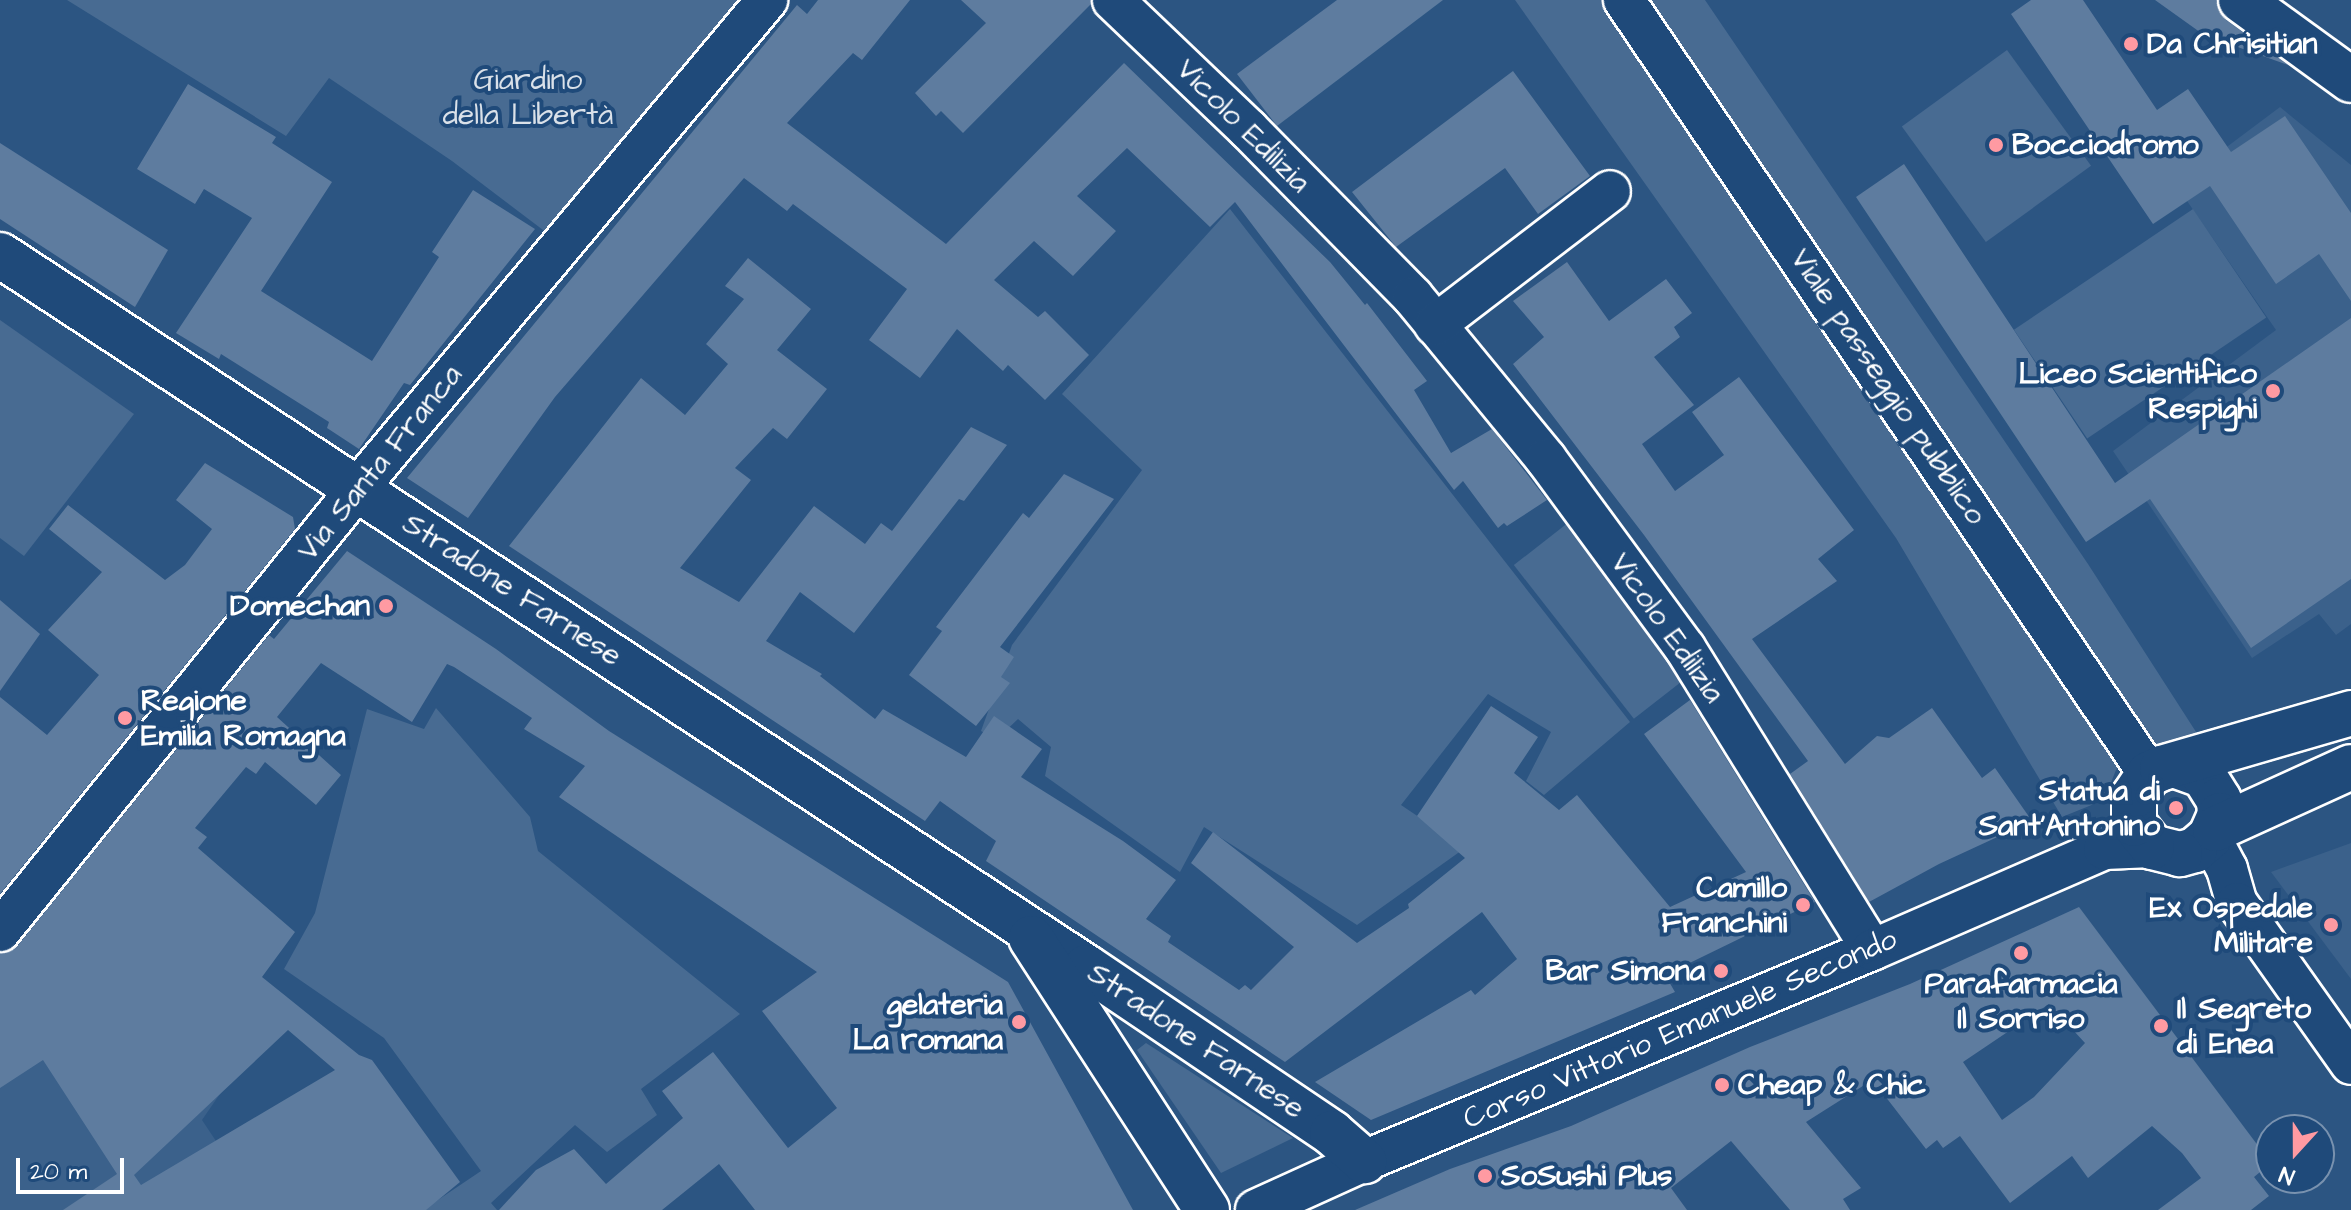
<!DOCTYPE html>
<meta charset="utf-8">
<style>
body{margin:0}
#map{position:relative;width:2351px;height:1210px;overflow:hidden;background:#2c5582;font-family:"Architects Daughter",sans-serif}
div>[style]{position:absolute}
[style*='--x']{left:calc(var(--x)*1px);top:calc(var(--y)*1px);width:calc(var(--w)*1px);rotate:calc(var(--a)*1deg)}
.built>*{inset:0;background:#3b618b}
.green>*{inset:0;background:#486b92;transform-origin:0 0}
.building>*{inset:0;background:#5e7c9f}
.roads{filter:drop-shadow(2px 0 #fff) drop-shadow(-2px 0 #fff) drop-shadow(0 2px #fff) drop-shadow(0 -2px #fff)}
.street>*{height:40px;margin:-20px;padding:0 20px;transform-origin:20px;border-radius:20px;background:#1f4a7a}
.secondary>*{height:44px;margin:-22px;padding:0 22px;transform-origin:22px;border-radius:22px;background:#1f4a7a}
.dots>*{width:22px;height:22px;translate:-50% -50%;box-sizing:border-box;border:4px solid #1f4a7a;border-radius:50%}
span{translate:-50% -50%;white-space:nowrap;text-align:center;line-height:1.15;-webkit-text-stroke:8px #1f4a7a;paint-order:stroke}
.poi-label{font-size:30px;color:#fff;font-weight:700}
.left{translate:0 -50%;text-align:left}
.right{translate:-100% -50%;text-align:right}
.park-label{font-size:30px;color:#dae1e9}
.street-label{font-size:30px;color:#fff}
.north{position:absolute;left:2255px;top:1114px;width:80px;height:80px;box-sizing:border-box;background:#1f4a7a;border:2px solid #7992af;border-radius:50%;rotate:201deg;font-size:22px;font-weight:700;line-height:32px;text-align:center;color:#fff}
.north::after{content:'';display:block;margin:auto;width:28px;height:36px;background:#ff9aa2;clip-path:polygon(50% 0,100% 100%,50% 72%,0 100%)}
.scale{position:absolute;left:16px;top:1158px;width:108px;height:36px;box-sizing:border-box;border:4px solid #fff;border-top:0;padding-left:10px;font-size:24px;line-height:28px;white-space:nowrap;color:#fff;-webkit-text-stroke:6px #1f4a7a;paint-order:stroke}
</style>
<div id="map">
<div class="built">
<div style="clip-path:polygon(2280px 107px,2351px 165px,2351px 624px,2336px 635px,2319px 614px,2252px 658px,2113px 451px,2276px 330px,2176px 185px)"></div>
<div style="clip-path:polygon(2351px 843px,2351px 979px,2271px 872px)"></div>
<div style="clip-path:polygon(127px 878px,287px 997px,202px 1120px,228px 1159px,182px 1210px,0 1210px,0 975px)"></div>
</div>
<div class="green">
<div style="clip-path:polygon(67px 0,740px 0,547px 233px,452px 161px,329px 78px,286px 136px)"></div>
<div style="clip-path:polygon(1515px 0,1705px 0,2088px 564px,2198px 735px,2143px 748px,2116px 770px,2104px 800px,2062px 817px,1896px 538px)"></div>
<div style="left:2007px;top:50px;width:143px;height:130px;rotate:54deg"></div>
<div style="clip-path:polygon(1230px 209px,1630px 722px,1544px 795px,1526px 781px,1551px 732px,1488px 694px,1401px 805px,1465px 848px,1357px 925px,1204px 827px,1180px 872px,1045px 776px,1051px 747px,1018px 719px,997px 739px,981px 731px,1012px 645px,1142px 470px,1062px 394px)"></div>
<div style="left:2193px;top:209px;width:131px;height:216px;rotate:56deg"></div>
<div style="clip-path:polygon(0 320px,134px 414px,24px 556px,0 538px)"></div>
<div style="left:1569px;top:522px;width:195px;height:70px;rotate:52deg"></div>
<div style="clip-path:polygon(436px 708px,530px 817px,538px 851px,740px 1014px,641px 1089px,657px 1115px,607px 1152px,575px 1125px,491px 1203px,497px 1210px,423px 1210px,481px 1171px,384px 1038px,284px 969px,315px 913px,367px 709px,424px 729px)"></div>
<div style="clip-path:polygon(1146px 1043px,1293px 1138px,1221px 1173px,1137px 1050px)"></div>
</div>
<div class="building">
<div style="clip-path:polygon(818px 0,910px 0,862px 60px,853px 53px,787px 123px,946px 244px,1124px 63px,1330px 262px,1365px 305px,1367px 303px,1427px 381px,1414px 390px,1451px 453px,1492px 429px,1547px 500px,1507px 526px,1504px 523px,1498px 528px,1463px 481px,1454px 490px,1235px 202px,1210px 227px,1127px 148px,1077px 196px,1116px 231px,1073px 276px,1034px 241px,994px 280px,1038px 317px,1045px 311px,1089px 355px,1045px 400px,1008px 365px,1003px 371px,957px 329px,920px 378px,869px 340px,907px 289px,793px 204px,787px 211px,744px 178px,555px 397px,468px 518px,407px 478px,797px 5px,807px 14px)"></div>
<div style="clip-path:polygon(961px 0,1091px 0,1091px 4px,963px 133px,941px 111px,936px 116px,915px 93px,986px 23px)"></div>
<div style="clip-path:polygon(1337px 0,1443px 0,1277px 126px,1237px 74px)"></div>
<div style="clip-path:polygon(2031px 0,2083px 0,2157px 110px,2188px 89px,2231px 152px,2285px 116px,2351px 213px,2351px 301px,2319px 254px,2276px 284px,2210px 186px,2153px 224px,2011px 14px)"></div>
<div style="clip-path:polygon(2155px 0,2216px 0,2219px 11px,2226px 20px,2288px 65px,2204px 35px)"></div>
<div style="clip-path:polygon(1513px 71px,1590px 176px,1538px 214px,1505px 168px,1396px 247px,1352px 192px)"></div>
<div style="clip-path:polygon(188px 84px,276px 137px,272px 143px,332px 182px,261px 291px,372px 361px,439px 257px,432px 252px,473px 190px,535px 229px,410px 385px,404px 383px,359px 449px,327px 428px,329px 422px,221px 354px,219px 359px,176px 333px,252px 218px,204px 189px,195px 204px,137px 169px)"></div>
<div style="clip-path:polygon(0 143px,168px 250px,135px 307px,0 219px)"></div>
<div style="clip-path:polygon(1904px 164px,2115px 483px,2351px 318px,2351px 579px,2251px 648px,2150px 499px,2086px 542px,1856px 197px)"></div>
<div style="clip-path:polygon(748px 258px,811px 309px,777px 350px,827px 389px,787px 439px,773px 428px,735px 468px,751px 480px,680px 568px,739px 602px,814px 506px,865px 544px,881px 523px,892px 531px,971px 427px,1007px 445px,964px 501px,959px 499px,854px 633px,800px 592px,766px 641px,822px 674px,820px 676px,875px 719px,883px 709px,966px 757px,994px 716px,1042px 749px,1021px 777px,1123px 841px,1176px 880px,1146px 919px,1171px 936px,1168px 942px,1239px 990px,1245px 985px,1251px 990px,1294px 947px,1191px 863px,1213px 832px,1357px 943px,1409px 908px,1408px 904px,1465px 858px,1417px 816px,1491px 706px,1538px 737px,1514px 773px,1559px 810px,1577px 795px,1670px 907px,1746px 872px,1644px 734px,1690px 700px,1815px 902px,1665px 975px,1675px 992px,1371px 1120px,1315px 1082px,1471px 990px,1475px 995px,1517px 959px,1482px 912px,1285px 1062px,986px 861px,996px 841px,940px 801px,925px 821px,509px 546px,641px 378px,685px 415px,728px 364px,706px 344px,744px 299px,725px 286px)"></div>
<div style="clip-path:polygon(1567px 262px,1609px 321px,1666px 279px,1692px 313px,1674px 327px,1680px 337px,1654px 357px,1694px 405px,1642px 444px,1675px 491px,1724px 455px,1692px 412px,1739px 377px,1854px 530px,1818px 559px,1837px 581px,1752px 639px,1845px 764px,1877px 736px,1889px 738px,1932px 708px,1982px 778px,1995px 768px,2032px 821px,1939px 864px,1869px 902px,1790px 774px,1808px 761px,1644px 535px,1513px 364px,1544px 337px,1513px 301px)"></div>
<div style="clip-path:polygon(205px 463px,293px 517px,295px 529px,0 894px,0 697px,47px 735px,99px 675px,48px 630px,102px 572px,49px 529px,68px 505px,165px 580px,185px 565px,212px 529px,176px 500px)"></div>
<div style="clip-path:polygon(1064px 474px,1114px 499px,1000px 647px,1014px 657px,1001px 677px,1010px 683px,976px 726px,909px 675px,942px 631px,936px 627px,1023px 513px,1029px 518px)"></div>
<div style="clip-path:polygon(evenodd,347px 551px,496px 649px,609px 731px,1008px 982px,1133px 1210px,755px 1210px,719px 1164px,662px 1210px,499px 1210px,536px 1170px,574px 1149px,606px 1184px,683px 1118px,662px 1091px,713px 1052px,788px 1148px,837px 1108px,762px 1011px,817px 972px,559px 797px,585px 766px,524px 729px,532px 718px,454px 667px,447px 664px,412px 722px,321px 663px,277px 717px,341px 775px,316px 805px,265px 762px,256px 774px,246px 767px,195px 828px,207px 837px,198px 848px,295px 932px,262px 977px,359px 1055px,372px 1060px,460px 1182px,426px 1210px,63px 1210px,117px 1174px,43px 1060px,0 1088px,0 953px,18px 945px,269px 635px,274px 639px,347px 551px,288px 1030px,335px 1070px,141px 1185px,134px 1175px,288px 1030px)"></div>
<div style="clip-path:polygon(0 600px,40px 634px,0 691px)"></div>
<div style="clip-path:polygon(evenodd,2079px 907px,2271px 1163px,2254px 1177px,2269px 1196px,2251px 1210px,2158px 1210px,2201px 1178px,2182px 1153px,2152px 1126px,2088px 1178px,2072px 1156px,2010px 1203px,1960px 1136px,1943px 1148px,1937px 1140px,1926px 1149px,1885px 1096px,1866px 1084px,1806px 1122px,1861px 1188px,1843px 1199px,1850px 1210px,1790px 1210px,1731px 1141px,1671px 1188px,1687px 1210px,1355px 1210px,1450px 1169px,1571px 1126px,1750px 1047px,1910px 984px,2079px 907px,2049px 1004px,2085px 1043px,2034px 1097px,2002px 1120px,1963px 1062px,2049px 1004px)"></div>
</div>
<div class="roads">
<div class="street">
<div style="--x:1113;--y:0;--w:187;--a:43.7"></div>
<div style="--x:1248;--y:129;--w:235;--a:45.5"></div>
<div style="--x:1413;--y:297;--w:210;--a:50.6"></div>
<div style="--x:1546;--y:459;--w:235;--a:53.7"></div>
<div style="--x:1685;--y:648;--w:355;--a:58.2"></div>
<div style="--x:1624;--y:0;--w:935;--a:55.85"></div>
<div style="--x:1435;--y:325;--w:220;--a:-37.4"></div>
<div style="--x:2210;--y:837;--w:36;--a:62"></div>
<div style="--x:2227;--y:869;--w:35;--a:74"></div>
<div style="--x:2237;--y:903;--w:197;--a:54.7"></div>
<div style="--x:0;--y:931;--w:570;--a:-51.06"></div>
<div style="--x:358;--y:488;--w:637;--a:-50.03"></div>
<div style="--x:1256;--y:1210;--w:119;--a:-24.4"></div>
<div style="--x:1364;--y:1161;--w:550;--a:-22.56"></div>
<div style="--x:1872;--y:950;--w:253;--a:-23.5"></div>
<div style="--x:2104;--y:849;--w:48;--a:-2.4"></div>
</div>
<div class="secondary">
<div style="--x:2241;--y:0;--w:136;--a:36"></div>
<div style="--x:0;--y:255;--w:1299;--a:33.25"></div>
<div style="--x:1086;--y:967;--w:297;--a:34"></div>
<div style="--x:1332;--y:1133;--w:43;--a:41.2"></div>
<div style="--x:2177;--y:766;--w:29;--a:20"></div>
<div style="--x:2204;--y:776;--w:28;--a:58"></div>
<div style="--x:2219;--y:800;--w:15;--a:86"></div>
<div style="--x:2220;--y:815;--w:24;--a:114"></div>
<div style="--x:2210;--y:837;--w:20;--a:139"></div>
<div style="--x:2195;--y:850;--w:16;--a:165"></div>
<div style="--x:2180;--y:854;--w:29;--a:-166"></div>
<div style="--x:2152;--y:847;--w:29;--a:-128"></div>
<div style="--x:2134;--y:824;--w:28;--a:-90"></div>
<div style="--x:2134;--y:796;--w:27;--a:-56"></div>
<div style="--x:2149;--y:774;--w:14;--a:-25"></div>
<div style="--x:2162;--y:768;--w:197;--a:-16.2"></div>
<div style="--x:2215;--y:829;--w:149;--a:-24.5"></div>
<div style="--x:1031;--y:938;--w:324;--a:57.1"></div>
</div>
</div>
<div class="dots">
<div style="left:2131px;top:44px;background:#ff9aa2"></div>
<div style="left:1996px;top:145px;background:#ff9aa2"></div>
<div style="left:2273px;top:391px;background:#ff9aa2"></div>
<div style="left:386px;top:606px;background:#ff9aa2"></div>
<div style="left:125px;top:718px;background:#ff9aa2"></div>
<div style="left:2176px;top:808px;background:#ff9aa2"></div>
<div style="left:1803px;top:905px;background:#ff9aa2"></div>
<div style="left:2331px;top:925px;background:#ff9aa2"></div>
<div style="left:2021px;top:953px;background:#ff9aa2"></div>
<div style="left:1721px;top:971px;background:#ff9aa2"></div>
<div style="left:1019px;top:1022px;background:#ff9aa2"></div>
<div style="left:2161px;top:1026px;background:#ff9aa2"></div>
<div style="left:1722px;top:1085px;background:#ff9aa2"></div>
<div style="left:1485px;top:1176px;background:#ff9aa2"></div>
</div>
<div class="poi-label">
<span class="left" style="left:2147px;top:44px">Da Chrisitian</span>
<span class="left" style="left:2012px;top:145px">Bocciodromo</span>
<span class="right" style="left:2257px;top:391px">Liceo Scientifico<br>Respighi</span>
<span class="right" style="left:370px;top:606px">Domechan</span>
<span class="left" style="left:141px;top:718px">Regione<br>Emilia Romagna</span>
<span class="right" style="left:2160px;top:808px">Statua di<br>Sant'Antonino</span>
<span class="right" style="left:1787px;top:905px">Camillo<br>Franchini</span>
<span class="right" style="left:2313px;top:925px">Ex Ospedale<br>Militare</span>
<span class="right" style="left:1705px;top:971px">Bar Simona</span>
<span style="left:2021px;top:1001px">Parafarmacia<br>Il Sorriso</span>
<span class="right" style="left:1003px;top:1022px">gelateria<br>La romana</span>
<span class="left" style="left:2177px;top:1026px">Il Segreto<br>di Enea</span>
<span class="left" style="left:1738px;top:1085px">Cheap &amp; Chic</span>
<span class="left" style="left:1501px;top:1176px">SoSushi Plus</span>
</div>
<div class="park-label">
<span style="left:528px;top:97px">Giardino<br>della Libertà</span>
</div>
<div class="street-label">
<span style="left:1243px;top:126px;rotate:45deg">Vicolo Edilizia</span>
<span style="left:1888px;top:387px;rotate:56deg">Viale passeggio pubblico</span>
<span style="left:380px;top:463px;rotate:-51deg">Via Santa Franca</span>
<span style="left:512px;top:590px;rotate:33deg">Stradone Farnese</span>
<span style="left:1667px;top:628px;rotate:55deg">Vicolo Edilizia</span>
<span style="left:1680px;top:1029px;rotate:-23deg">Corso Vittorio Emanuele Secondo</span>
<span style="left:1196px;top:1041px;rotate:34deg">Stradone Farnese</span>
</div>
<div class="north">N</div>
<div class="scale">20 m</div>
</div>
